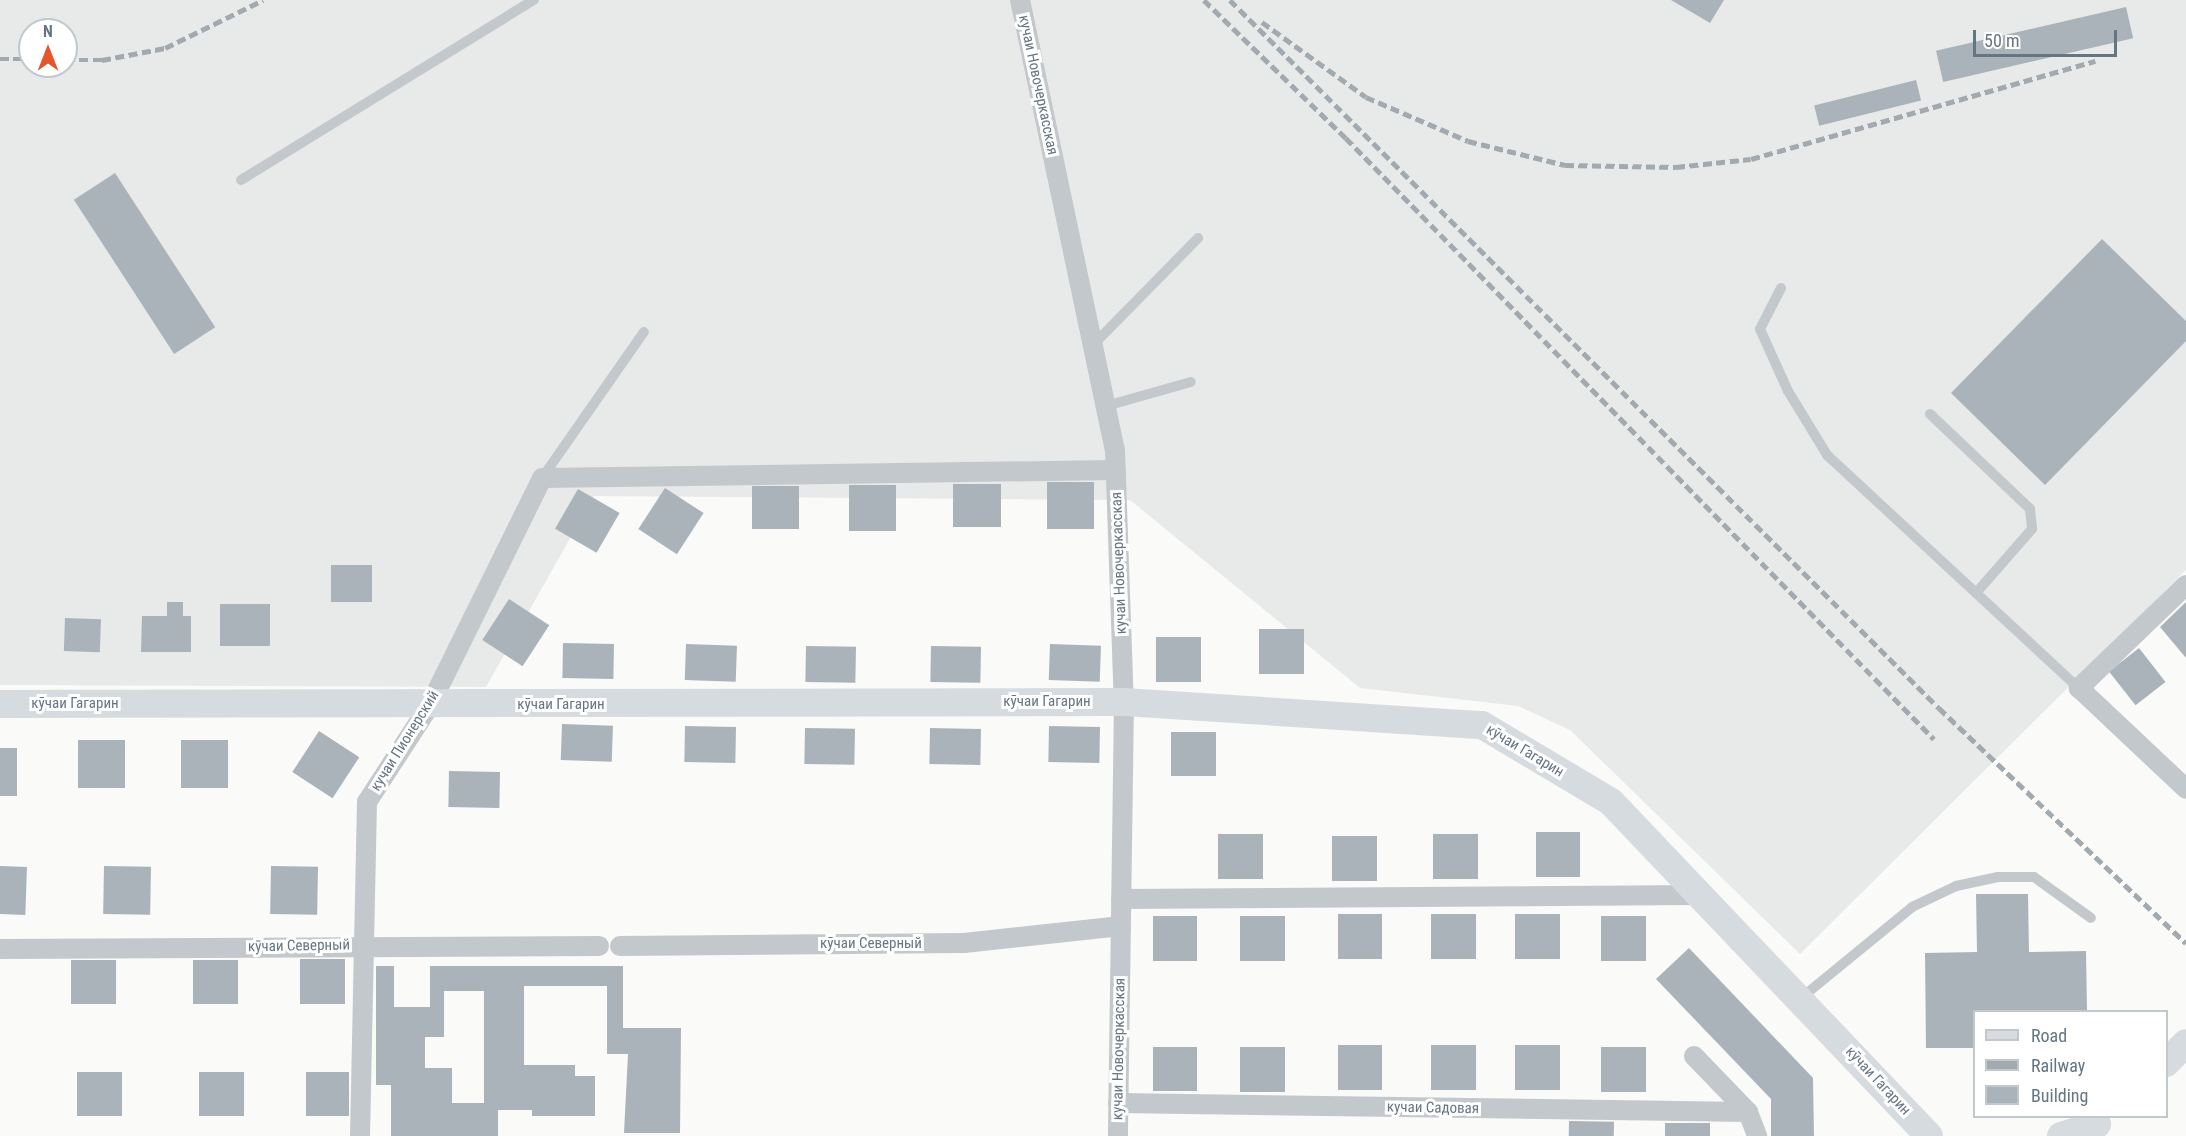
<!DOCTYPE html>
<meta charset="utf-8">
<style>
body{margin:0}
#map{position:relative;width:2186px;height:1136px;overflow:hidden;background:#fafaf8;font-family:"Roboto Condensed",sans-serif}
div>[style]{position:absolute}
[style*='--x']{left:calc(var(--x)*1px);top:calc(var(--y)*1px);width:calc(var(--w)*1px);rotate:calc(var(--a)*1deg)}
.built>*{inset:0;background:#e8e9e9}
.building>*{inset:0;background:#aab3b9;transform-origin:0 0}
.service>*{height:10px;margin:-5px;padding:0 5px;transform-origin:5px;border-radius:5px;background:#c3c8cc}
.minor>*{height:20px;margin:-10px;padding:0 10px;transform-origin:10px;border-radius:10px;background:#c3c8cc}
.secondary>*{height:28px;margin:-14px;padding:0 14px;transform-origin:14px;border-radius:14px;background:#d6dbdf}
.rail>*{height:4.5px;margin-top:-2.25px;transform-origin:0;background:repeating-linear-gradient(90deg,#a2aab0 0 9px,transparent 0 13.5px)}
span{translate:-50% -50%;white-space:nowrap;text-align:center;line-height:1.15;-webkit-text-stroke:6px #fff;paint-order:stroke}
.street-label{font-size:15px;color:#657683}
.legend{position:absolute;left:1973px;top:1010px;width:195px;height:108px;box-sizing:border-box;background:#fff;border:2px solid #c1c8cd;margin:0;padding:8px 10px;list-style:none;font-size:18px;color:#657683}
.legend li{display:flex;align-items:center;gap:12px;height:30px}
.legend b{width:30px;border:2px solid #c1c8cd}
.north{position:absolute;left:18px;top:18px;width:60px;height:60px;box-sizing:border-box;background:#fff;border:2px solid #c1c8cd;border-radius:50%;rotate:0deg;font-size:16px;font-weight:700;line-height:24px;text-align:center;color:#657683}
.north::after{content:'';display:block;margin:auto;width:21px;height:27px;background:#e4572e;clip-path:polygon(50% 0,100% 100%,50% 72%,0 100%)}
.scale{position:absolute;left:1973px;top:30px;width:144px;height:27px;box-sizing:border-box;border:3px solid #657683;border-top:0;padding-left:8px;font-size:18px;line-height:21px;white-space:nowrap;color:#657683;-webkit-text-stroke:4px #fff;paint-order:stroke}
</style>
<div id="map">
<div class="built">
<div style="clip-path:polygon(evenodd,0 0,2186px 0,2186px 570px,1800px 954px,1570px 730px,1518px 706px,1360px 688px,1130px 500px,594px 496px,486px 687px,0 685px,0 0,30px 30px,66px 30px,66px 66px,30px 66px,30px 30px)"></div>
</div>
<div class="building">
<div style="clip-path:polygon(1671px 0,1724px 0,1710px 23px)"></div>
<div style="left:2126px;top:7px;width:32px;height:195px;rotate:77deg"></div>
<div style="left:1916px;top:80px;width:21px;height:105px;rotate:76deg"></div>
<div style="left:115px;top:173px;width:184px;height:49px;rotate:57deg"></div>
<div style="clip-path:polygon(2102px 239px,2186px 321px,2186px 341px,2045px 485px,1951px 393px)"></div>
<div style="left:1094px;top:482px;width:47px;height:47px;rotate:90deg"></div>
<div style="left:953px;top:484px;width:48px;height:43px"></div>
<div style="left:896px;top:485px;width:46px;height:47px;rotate:90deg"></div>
<div style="left:799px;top:486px;width:43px;height:47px;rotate:90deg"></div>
<div style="left:665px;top:488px;width:46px;height:49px;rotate:33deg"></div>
<div style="left:578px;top:489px;width:48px;height:46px;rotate:30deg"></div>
<div style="left:331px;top:565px;width:41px;height:37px"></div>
<div style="left:509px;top:599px;width:48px;height:49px;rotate:33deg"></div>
<div style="clip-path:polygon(167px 602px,183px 602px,183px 616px,191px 616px,191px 652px,141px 652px,142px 616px,167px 616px)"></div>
<div style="clip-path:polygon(2186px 602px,2186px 658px,2160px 627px)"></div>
<div style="left:220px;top:604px;width:50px;height:42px"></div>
<div style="left:65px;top:618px;width:36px;height:33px;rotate:2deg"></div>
<div style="left:1259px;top:629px;width:45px;height:45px"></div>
<div style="left:1156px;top:637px;width:45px;height:45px"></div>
<div style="left:563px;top:643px;width:51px;height:35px;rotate:1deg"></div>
<div style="left:686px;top:644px;width:51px;height:36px;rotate:2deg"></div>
<div style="left:1050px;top:644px;width:51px;height:36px;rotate:2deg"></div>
<div style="left:806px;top:646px;width:50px;height:36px;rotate:1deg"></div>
<div style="left:931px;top:646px;width:50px;height:36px;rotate:1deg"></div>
<div style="left:2139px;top:648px;width:43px;height:38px;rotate:52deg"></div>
<div style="left:562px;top:724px;width:51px;height:36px;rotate:2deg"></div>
<div style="left:685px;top:726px;width:51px;height:36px;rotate:1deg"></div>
<div style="left:1049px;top:726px;width:51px;height:36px;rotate:1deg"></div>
<div style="left:805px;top:728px;width:50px;height:36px;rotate:1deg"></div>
<div style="left:930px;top:728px;width:51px;height:36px;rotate:1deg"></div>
<div style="left:319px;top:731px;width:48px;height:49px;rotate:33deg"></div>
<div style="left:1171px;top:732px;width:45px;height:44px"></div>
<div style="left:78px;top:740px;width:47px;height:48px"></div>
<div style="left:181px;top:740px;width:47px;height:48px"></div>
<div style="left:0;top:748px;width:17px;height:48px"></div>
<div style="left:449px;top:771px;width:51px;height:36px;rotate:1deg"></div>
<div style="left:1536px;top:832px;width:44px;height:45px"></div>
<div style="left:1218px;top:834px;width:45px;height:45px"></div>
<div style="left:1433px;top:834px;width:45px;height:45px"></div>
<div style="left:1332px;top:836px;width:45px;height:45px"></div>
<div style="left:0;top:866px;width:27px;height:48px;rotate:2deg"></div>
<div style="left:104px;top:866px;width:47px;height:48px;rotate:1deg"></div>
<div style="left:271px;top:866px;width:47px;height:48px;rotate:1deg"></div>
<div style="clip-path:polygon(1976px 894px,2028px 894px,2029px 952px,2086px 951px,2087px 1011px,1974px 1011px,1974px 1048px,1926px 1048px,1925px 953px,1977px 952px)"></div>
<div style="left:1338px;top:914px;width:44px;height:45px"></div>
<div style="left:1431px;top:914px;width:45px;height:45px"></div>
<div style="left:1515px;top:914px;width:45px;height:45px"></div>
<div style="left:1153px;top:916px;width:44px;height:45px"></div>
<div style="left:1240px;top:916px;width:45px;height:45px"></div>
<div style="left:1601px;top:916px;width:45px;height:45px"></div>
<div style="clip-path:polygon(1689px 948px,1813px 1078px,1814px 1136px,1771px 1136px,1771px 1099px,1656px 979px)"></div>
<div style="left:345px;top:959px;width:45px;height:45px;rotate:90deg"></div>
<div style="left:116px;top:960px;width:44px;height:45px;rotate:90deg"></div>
<div style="left:193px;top:960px;width:45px;height:44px"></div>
<div style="clip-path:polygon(evenodd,376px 966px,394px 966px,394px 1007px,430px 1007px,430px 966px,623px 966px,623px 1028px,681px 1028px,680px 1133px,624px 1133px,628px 1054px,607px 1054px,607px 986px,524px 986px,524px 1065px,575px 1065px,575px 1076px,595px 1076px,595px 1116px,532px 1116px,532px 1110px,498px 1110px,498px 1136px,391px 1136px,391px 1085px,376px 1085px,376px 966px,444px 991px,484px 991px,484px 1103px,452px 1103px,452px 1068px,425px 1068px,425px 1037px,444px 1037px,444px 991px)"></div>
<div style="left:1338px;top:1045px;width:44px;height:45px"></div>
<div style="left:1431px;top:1045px;width:45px;height:45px"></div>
<div style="left:1515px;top:1045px;width:45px;height:45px"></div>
<div style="left:1153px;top:1047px;width:44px;height:44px"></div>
<div style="left:1240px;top:1047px;width:45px;height:45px"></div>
<div style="left:1601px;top:1047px;width:45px;height:45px"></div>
<div style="left:77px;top:1072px;width:45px;height:44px"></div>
<div style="left:199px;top:1072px;width:45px;height:44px"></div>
<div style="left:306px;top:1072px;width:43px;height:44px"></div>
<div style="left:1569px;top:1121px;width:45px;height:15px;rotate:1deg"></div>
<div style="left:1665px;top:1123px;width:45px;height:13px"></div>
</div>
<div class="service">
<div style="--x:241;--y:180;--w:344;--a:-31.6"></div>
<div style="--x:1781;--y:288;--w:46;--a:117.1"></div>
<div style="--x:1760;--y:329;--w:68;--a:65.7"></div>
<div style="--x:1788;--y:391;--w:75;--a:58.6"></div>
<div style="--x:1827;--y:455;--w:343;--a:42.8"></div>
<div style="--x:1093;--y:345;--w:150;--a:-45.5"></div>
<div style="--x:1106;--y:406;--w:88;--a:-15.8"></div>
<div style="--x:1930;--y:414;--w:138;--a:43.5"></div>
<div style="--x:2030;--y:509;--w:20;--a:84"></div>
<div style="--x:2032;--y:529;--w:85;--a:131.2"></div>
<div style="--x:542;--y:478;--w:178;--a:-55.1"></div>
<div style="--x:1801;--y:998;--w:144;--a:-39.3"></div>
<div style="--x:1912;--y:907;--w:49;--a:-25.5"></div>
<div style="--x:1956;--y:886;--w:43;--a:-12.1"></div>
<div style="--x:1998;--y:877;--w:36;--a:0"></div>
<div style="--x:2034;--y:877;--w:70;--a:35.7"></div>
</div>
<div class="minor">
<div style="--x:1020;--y:0;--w:460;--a:78.1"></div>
<div style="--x:1115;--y:450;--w:252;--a:88"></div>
<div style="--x:1124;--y:702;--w:434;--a:90.8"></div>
<div style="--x:2186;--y:585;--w:149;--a:136.1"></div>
<div style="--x:2079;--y:688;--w:147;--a:43.3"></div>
<div style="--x:1121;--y:899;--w:576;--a:-0.4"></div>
<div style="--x:620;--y:946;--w:344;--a:-0.5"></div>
<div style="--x:964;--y:943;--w:158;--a:-6.2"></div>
<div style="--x:0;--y:949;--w:599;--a:-0.29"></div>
<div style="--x:1694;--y:1056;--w:78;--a:46"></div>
<div style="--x:1748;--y:1112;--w:26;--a:69"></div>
<div style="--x:1118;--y:1103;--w:630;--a:0.82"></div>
<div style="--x:360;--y:1136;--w:334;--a:-88.8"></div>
<div style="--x:367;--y:802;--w:116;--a:-57"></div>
<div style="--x:430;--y:705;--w:253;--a:-63.7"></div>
<div style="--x:542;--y:478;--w:574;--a:-0.8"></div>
</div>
<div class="secondary">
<div style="--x:0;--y:704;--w:1124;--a:-0.1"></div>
<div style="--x:1124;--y:702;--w:359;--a:3.7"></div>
<div style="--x:1482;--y:725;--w:150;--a:30.8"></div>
<div style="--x:1611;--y:802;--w:461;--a:46.4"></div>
<div style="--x:2166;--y:1063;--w:28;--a:-45"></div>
<div style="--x:2061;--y:1136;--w:38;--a:-18"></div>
</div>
<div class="rail">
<div style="--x:1204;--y:0;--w:198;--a:44.2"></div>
<div style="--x:1346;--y:138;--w:841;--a:45.63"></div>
<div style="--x:1230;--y:0;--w:1002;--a:44.96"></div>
<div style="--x:1939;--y:708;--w:341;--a:43.6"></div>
<div style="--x:1262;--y:22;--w:128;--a:35.8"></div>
<div style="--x:1366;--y:97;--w:111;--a:23.3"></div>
<div style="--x:1468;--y:141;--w:100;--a:13.9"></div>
<div style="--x:1565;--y:165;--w:111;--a:1"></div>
<div style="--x:1676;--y:167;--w:75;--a:-6.1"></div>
<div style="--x:1751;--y:159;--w:358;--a:-15.9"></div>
<div style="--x:0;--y:59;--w:30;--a:0"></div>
<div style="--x:66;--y:60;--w:36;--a:0"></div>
<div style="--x:102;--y:60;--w:64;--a:-10.8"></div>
<div style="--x:165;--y:48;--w:109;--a:-26.1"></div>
</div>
<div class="street-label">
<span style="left:1038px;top:85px;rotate:78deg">кучаи Новочеркасская</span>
<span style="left:1119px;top:563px;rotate:-92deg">кучаи Новочеркасская</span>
<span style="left:1047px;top:702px">кӯчаи Гагарин</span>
<span style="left:75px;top:704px">кӯчаи Гагарин</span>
<span style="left:561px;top:705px">кӯчаи Гагарин</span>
<span style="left:405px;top:741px;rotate:-58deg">кучаи Пионерский</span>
<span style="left:1525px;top:751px;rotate:31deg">кӯчаи Гагарин</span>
<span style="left:871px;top:944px">кӯчаи Северный</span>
<span style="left:299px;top:946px;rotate:-1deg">кӯчаи Северный</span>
<span style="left:1119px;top:1049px;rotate:-89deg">кучаи Новочеркасская</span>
<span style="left:1878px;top:1081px;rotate:47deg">кӯчаи Гагарин</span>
<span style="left:1433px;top:1108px;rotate:1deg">кучаи Садовая</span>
</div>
<ul class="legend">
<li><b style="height:8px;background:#d6dbdf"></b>Road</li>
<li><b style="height:8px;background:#a2aab0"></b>Railway</li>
<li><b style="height:16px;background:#aab3b9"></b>Building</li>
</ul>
<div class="north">N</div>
<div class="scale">50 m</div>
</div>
